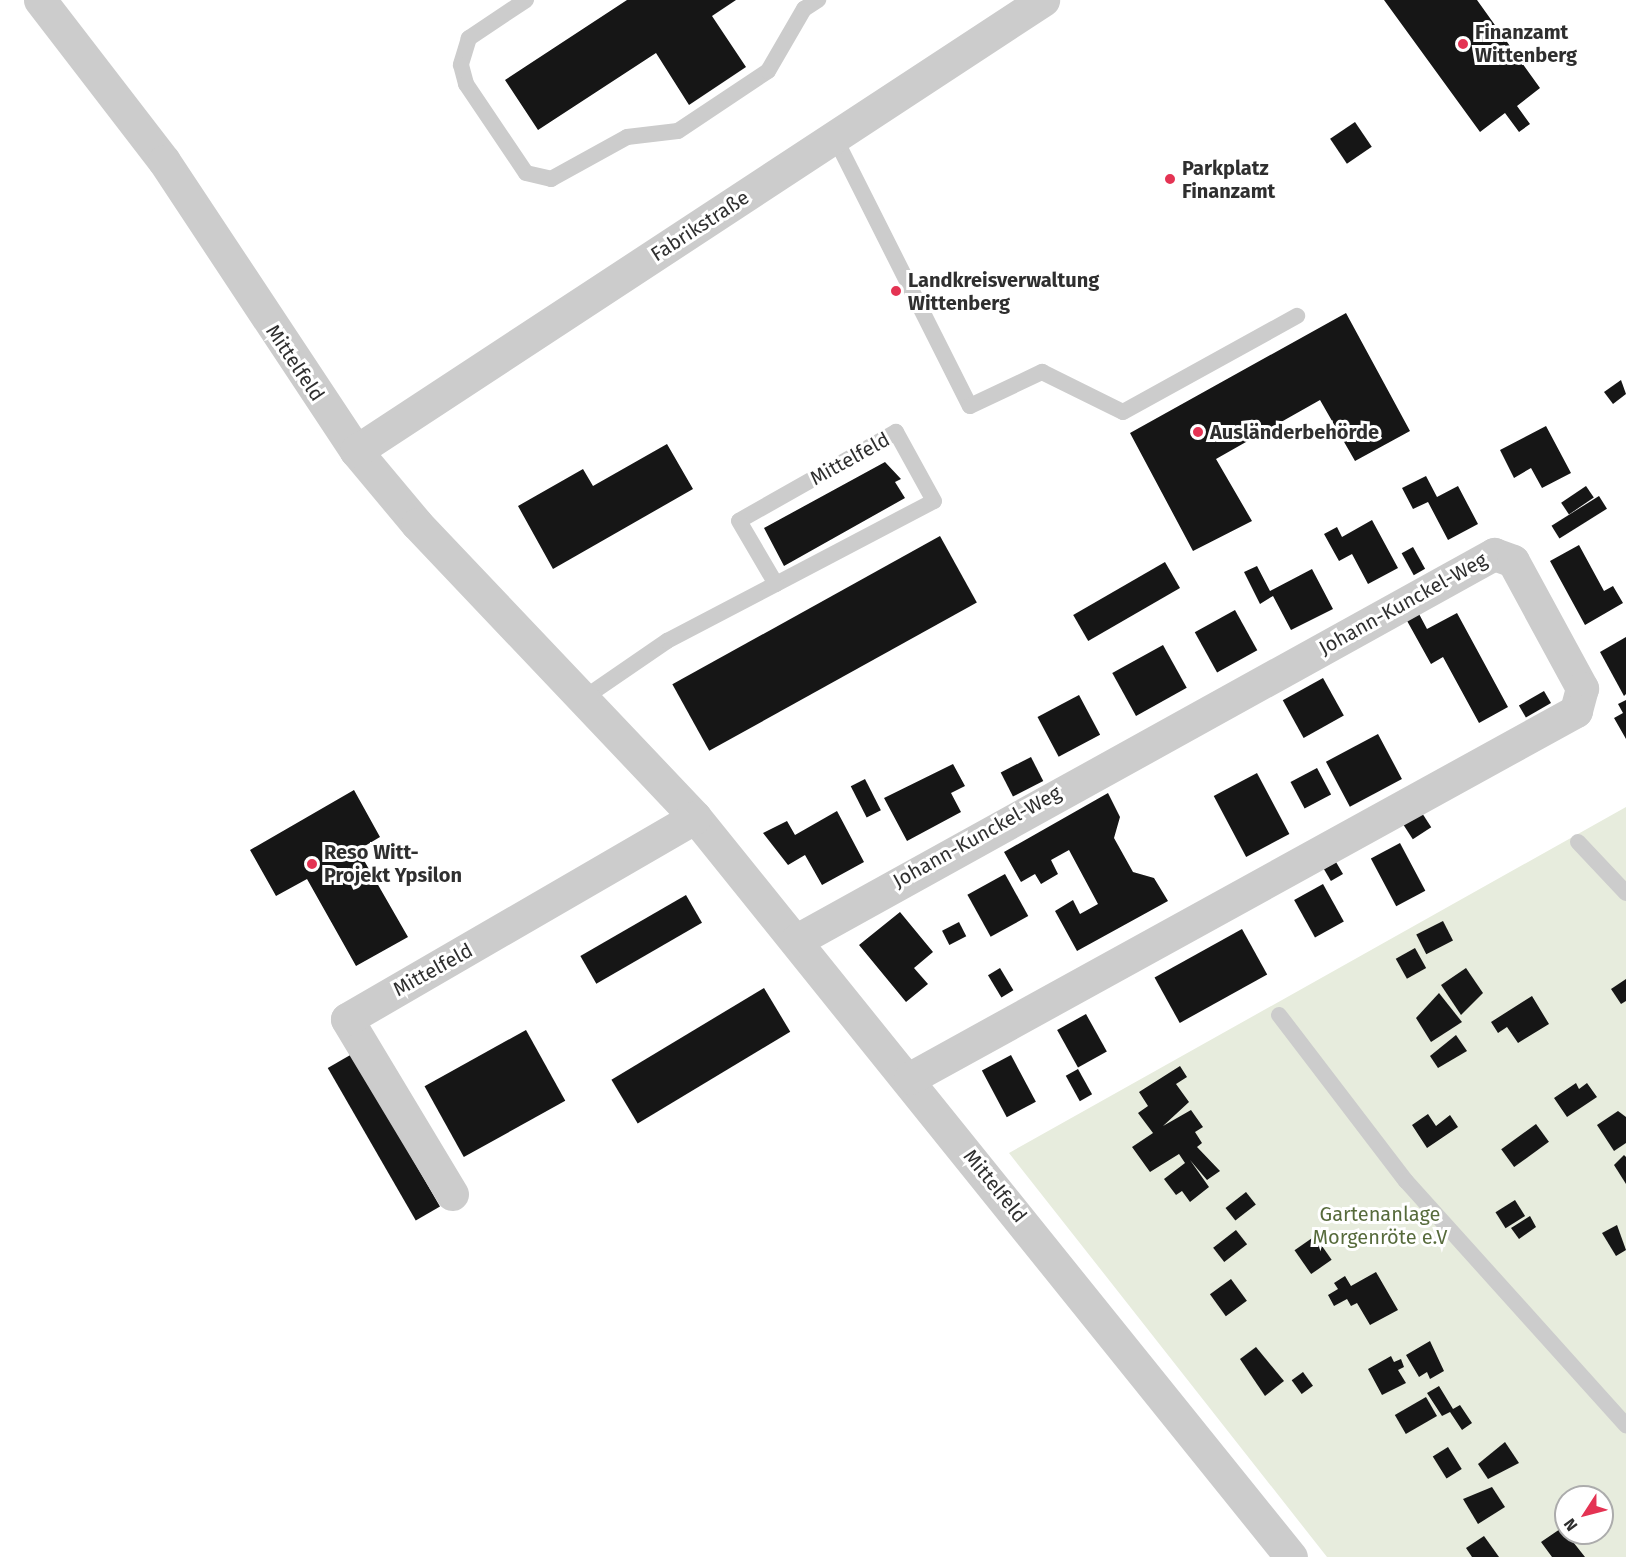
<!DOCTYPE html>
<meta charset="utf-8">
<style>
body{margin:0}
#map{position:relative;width:1626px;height:1557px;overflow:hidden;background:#fff;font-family:"Fira Sans",sans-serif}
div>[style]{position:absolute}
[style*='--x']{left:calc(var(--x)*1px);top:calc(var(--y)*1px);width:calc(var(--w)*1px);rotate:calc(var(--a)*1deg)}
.green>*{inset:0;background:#e7ecdd}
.building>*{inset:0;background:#161616;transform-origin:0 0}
.lane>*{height:16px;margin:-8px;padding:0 8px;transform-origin:8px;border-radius:8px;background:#ccc}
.street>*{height:33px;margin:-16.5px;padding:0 16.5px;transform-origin:16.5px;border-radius:16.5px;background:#ccc}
.dots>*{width:16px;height:16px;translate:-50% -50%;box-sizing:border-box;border:3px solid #fff;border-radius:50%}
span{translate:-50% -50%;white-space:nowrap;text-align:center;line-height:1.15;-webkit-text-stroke:6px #fff;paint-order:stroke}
.poi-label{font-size:20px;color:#2f2f2f;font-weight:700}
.left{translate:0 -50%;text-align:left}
.street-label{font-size:20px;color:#2f2f2f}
.park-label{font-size:20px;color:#576b3c}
.north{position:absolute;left:1554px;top:1485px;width:60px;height:60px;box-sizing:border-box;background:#fff;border:2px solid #acacac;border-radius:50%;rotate:234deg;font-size:16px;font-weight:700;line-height:24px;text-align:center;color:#2f2f2f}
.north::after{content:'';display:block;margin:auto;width:21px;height:27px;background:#e43353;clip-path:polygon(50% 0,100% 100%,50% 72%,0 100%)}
</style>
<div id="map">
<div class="green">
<div style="clip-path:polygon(evenodd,1626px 807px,1626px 1557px,1327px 1557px,1009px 1153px,1626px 807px,1566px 1497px,1602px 1497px,1602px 1533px,1566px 1533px,1566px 1497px)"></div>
</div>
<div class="building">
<div style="clip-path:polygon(627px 0,736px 0,712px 16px,746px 67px,689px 105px,656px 53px,538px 130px,505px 80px)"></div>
<div style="clip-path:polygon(1384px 0,1477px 0,1540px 88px,1517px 106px,1530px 124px,1519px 132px,1505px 113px,1480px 132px)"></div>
<div style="left:1355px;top:122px;width:30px;height:30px;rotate:56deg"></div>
<div style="clip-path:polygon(1346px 313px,1410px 431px,1355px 461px,1320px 400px,1216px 459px,1252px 521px,1193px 551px,1130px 433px)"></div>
<div style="clip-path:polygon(1621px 380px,1626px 394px,1613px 404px,1604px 392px)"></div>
<div style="clip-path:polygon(1546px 426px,1571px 473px,1542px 488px,1531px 468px,1514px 478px,1500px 450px)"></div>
<div style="clip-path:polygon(667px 444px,693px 489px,553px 569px,518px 506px,583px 469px,593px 486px)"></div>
<div style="clip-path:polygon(885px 462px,901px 479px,895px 482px,905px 498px,784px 566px,764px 528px)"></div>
<div style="clip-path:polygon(1426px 476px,1437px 497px,1458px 486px,1478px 524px,1448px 540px,1428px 502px,1413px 509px,1402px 488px)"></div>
<div style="left:1586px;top:486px;width:14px;height:30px;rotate:56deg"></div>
<div style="left:1599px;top:496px;width:15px;height:56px;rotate:58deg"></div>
<div style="clip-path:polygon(1372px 520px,1398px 568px,1368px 584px,1352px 554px,1339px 561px,1324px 534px,1337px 527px,1342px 537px)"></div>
<div style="left:940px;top:536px;width:76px;height:306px;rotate:61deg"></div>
<div style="clip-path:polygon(1579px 545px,1604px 591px,1613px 586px,1623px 603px,1585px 625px,1550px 561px)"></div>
<div style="left:1413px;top:547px;width:25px;height:13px;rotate:61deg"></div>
<div style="left:1165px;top:562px;width:30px;height:106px;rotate:60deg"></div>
<div style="clip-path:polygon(1257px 566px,1270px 591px,1312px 569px,1333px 609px,1291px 630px,1273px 596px,1260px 604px,1244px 572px)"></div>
<div style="left:1235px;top:610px;width:46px;height:46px;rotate:61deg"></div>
<div style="clip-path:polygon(1418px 612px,1427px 629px,1457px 613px,1508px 707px,1479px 723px,1443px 657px,1431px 664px,1406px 619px)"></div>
<div style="clip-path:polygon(1626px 637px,1626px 694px,1624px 696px,1600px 652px)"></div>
<div style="left:1163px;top:645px;width:49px;height:58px;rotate:61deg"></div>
<div style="left:1323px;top:678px;width:43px;height:46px;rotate:61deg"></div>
<div style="left:1544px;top:691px;width:14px;height:29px;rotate:60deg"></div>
<div style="left:1079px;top:695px;width:45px;height:47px;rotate:62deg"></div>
<div style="clip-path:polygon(1626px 700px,1626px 739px,1614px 718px,1623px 713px,1618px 704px)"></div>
<div style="left:1378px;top:734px;width:51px;height:59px;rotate:62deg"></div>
<div style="left:1031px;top:757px;width:27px;height:34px;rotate:63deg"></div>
<div style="clip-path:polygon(953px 764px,965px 786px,951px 793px,961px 812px,907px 841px,884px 798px)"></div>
<div style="left:1317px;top:768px;width:30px;height:30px;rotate:62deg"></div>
<div style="left:1257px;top:773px;width:69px;height:49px;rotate:62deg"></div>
<div style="left:865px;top:779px;width:35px;height:16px;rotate:63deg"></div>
<div style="clip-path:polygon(354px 790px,380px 837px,358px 850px,408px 937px,356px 966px,307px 879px,276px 896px,250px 850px)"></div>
<div style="clip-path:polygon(1108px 793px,1120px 817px,1114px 838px,1133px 872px,1154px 878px,1168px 901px,1077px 951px,1055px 911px,1073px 900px,1080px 914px,1098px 904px,1069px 850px,1051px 860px,1058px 874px,1041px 884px,1035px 874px,1021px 882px,1004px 852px)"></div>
<div style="clip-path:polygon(837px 811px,864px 862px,822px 885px,805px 855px,788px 865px,763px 833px,787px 821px,795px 835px)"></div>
<div style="left:1422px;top:813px;width:17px;height:22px;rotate:57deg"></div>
<div style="left:1400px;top:843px;width:54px;height:33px;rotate:62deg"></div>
<div style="left:1336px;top:862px;width:14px;height:14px;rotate:60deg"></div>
<div style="left:1005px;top:874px;width:48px;height:43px;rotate:61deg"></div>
<div style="left:1323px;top:884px;width:43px;height:33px;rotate:61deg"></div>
<div style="left:686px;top:895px;width:32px;height:122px;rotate:60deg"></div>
<div style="clip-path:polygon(900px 912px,933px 952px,914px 968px,928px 984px,906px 1002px,859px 945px)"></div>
<div style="left:1443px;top:921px;width:22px;height:30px;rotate:63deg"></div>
<div style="left:959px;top:922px;width:16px;height:19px;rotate:63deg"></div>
<div style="left:1242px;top:929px;width:52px;height:100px;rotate:61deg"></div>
<div style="left:1415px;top:948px;width:23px;height:22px;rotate:61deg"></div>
<div style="left:1000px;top:968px;width:26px;height:14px;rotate:59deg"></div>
<div style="clip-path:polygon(1466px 968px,1483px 993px,1461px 1015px,1441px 985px)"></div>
<div style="clip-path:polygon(1626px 979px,1626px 1001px,1621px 1004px,1611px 989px)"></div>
<div style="left:764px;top:988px;width:51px;height:178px;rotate:59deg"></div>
<div style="clip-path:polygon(1439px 993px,1462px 1022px,1431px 1042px,1416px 1018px)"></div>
<div style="clip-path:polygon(1532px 996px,1549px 1024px,1518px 1043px,1507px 1027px,1498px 1033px,1491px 1022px)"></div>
<div style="left:1086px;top:1014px;width:43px;height:33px;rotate:61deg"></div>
<div style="left:526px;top:1030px;width:81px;height:116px;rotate:61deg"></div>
<div style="clip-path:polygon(1456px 1035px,1467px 1051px,1438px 1068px,1430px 1056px)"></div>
<div style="left:352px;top:1054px;width:176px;height:28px;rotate:60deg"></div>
<div style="left:1011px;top:1055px;width:53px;height:33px;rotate:62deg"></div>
<div style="clip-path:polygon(1180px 1066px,1187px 1077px,1176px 1084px,1189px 1102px,1163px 1126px,1191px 1110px,1203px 1127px,1195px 1132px,1202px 1143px,1197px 1147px,1220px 1171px,1207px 1180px,1190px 1160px,1209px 1187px,1190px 1202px,1182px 1191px,1176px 1195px,1164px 1179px,1185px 1163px,1179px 1154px,1150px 1172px,1132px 1147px,1153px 1133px,1138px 1113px,1148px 1106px,1139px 1092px)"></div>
<div style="left:1078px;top:1069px;width:29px;height:14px;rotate:61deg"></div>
<div style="clip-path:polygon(1576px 1083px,1579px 1089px,1587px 1083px,1597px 1097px,1567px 1117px,1554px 1098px)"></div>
<div style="clip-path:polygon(1618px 1111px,1626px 1117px,1626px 1143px,1614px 1151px,1597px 1125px)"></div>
<div style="clip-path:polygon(1428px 1114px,1436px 1126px,1450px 1115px,1458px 1127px,1427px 1148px,1412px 1125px)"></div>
<div style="left:1536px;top:1124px;width:22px;height:43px;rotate:54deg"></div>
<div style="clip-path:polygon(1624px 1155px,1626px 1157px,1626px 1184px,1614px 1165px)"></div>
<div style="left:1246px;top:1192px;width:16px;height:26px;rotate:52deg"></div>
<div style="left:1515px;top:1200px;width:19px;height:23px;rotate:58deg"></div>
<div style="clip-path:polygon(1530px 1216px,1536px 1227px,1519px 1239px,1511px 1228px)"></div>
<div style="clip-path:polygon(1617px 1225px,1626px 1250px,1616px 1256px,1602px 1233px)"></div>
<div style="left:1236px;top:1230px;width:18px;height:29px;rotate:52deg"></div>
<div style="left:1315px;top:1236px;width:29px;height:25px;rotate:55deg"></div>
<div style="clip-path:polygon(1376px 1272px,1398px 1310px,1370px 1325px,1357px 1303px,1351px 1306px,1347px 1299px,1334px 1306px,1328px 1295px,1338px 1289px,1334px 1283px,1345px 1276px,1351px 1286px)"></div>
<div style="left:1231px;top:1279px;width:27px;height:26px;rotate:54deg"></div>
<div style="clip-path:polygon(1430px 1341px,1444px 1371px,1430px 1379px,1427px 1372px,1419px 1377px,1406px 1355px)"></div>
<div style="clip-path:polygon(1256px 1347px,1284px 1381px,1265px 1396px,1240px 1359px)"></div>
<div style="clip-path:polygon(1391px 1356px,1394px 1362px,1401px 1359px,1404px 1367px,1398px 1370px,1406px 1383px,1382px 1395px,1368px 1369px)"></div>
<div style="left:1303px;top:1372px;width:17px;height:14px;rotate:54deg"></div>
<div style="clip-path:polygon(1439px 1386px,1453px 1409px,1460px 1405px,1472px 1423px,1462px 1430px,1450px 1412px,1442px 1416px,1427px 1393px)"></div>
<div style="left:1426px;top:1397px;width:22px;height:36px;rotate:60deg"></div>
<div style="clip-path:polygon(1505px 1442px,1519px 1463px,1488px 1479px,1478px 1464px)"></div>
<div style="left:1448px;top:1447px;width:26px;height:18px;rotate:58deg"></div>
<div style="clip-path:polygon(1492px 1487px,1505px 1507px,1478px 1524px,1463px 1499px)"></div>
<div style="clip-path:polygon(1563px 1527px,1566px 1533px,1585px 1557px,1552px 1557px,1541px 1542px)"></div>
<div style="clip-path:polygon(1484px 1536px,1499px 1557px,1472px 1557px,1466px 1548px)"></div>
</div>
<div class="lane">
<div style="--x:526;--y:0;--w:69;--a:146.3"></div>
<div style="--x:469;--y:38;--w:28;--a:107"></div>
<div style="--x:461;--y:65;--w:20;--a:75"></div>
<div style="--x:466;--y:84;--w:107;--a:56"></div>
<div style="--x:526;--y:173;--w:26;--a:13"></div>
<div style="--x:551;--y:179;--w:87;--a:-28.9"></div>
<div style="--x:627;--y:137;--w:51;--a:-6.7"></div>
<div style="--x:678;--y:131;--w:108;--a:-33.7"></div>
<div style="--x:768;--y:71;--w:72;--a:-59.9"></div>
<div style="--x:804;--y:9;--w:17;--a:-33"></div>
<div style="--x:835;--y:138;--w:300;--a:63.3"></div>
<div style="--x:970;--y:406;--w:80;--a:-25.3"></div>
<div style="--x:1042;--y:372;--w:90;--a:26.3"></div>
<div style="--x:1123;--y:412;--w:199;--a:-28.9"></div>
<div style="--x:584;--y:698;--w:101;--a:-34.5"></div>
<div style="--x:667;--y:641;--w:123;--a:-27.6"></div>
<div style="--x:776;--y:584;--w:178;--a:-27.7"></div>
<div style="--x:934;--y:501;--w:79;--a:-118.8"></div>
<div style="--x:896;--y:432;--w:180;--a:150.5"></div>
<div style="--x:739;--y:521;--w:73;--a:59.6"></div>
<div style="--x:1578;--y:842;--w:70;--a:46.7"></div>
<div style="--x:1279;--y:1015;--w:209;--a:52.6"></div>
<div style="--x:1406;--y:1181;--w:329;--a:48"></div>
</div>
<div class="street">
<div style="--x:40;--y:0;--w:203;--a:52.4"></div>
<div style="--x:164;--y:161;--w:348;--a:56.5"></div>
<div style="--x:356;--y:451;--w:95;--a:50.1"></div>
<div style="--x:417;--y:524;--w:404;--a:46.5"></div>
<div style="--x:695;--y:817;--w:950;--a:51.15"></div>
<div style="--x:356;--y:451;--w:822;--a:-33.28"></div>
<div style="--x:797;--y:940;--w:797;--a:-28.98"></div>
<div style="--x:1494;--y:554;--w:20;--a:20"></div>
<div style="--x:1513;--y:561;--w:145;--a:61.5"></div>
<div style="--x:1582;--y:688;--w:24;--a:105"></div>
<div style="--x:1576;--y:711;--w:760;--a:151.14"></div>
<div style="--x:452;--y:1194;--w:204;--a:-121"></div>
<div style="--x:347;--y:1019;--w:402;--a:-30.1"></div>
</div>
<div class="dots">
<div style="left:1463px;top:44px;background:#e43353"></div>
<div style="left:1170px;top:179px;background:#e43353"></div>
<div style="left:896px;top:291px;background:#e43353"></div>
<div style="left:1198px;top:432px;background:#e43353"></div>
<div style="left:312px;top:864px;background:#e43353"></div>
</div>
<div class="poi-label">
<span class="left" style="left:1475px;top:44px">Finanzamt<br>Wittenberg</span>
<span class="left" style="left:1182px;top:180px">Parkplatz<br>Finanzamt</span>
<span class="left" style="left:908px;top:292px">Landkreisverwaltung<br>Wittenberg</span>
<span class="left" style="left:1210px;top:432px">Ausländerbehörde</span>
<span class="left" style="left:324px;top:864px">Reso Witt-<br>Projekt Ypsilon</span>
</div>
<div class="street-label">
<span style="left:700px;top:226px;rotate:-33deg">Fabrikstraße</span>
<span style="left:295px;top:363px;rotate:56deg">Mittelfeld</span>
<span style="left:850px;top:459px;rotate:-29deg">Mittelfeld</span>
<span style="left:1403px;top:604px;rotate:-29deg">Johann-Kunckel-Weg</span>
<span style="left:977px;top:837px;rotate:-29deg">Johann-Kunckel-Weg</span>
<span style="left:433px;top:970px;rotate:-29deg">Mittelfeld</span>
<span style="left:995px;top:1186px;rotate:51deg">Mittelfeld</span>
</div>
<div class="park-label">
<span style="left:1380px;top:1226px">Gartenanlage<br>Morgenröte e.V</span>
</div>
<div class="north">N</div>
</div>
